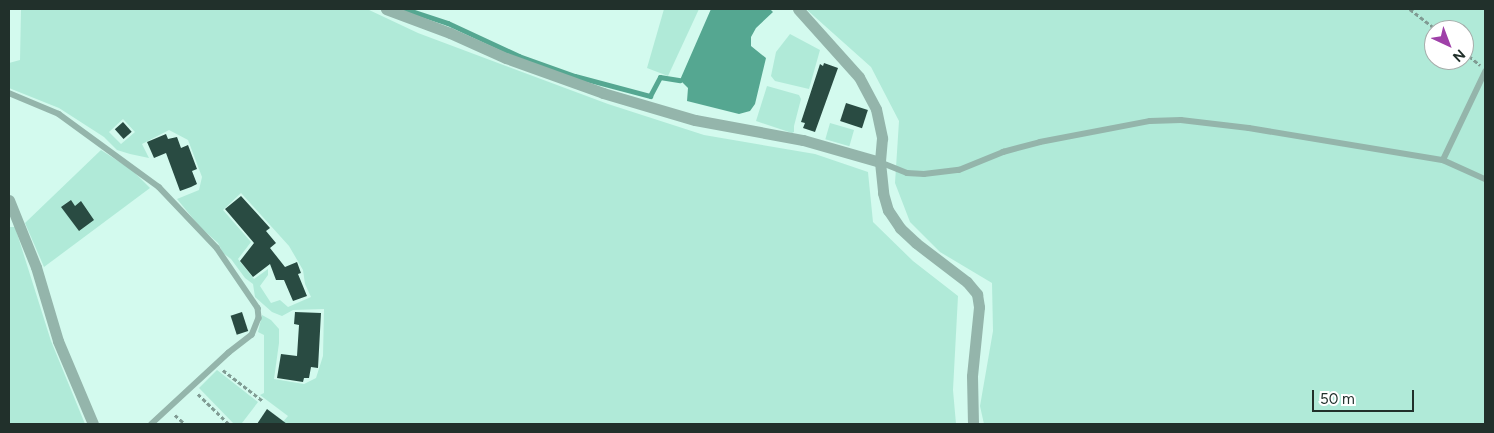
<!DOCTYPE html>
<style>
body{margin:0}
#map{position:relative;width:1494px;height:433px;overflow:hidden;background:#d3faee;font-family:Figtree,sans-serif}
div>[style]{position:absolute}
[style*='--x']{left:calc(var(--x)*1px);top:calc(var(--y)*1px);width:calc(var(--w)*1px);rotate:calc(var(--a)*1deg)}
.green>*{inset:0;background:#b0ead8;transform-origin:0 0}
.water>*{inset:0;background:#55a791}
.stream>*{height:4.5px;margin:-2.25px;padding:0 2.25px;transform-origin:2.25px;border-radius:2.25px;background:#55a791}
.building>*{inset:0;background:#294b42;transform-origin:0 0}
.path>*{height:2.5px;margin-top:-1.25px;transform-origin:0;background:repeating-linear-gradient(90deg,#809b93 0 4px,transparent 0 6.5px)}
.service>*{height:5.5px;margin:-2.75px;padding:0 2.75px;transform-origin:2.75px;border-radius:2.75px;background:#94b5ab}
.minor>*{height:11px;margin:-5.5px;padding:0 5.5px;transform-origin:5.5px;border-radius:5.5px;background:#94b5ab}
span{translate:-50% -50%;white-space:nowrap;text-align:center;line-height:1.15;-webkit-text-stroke:5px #fff;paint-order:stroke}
.frame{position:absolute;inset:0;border:10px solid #21302b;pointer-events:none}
.north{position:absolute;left:1424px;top:20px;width:50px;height:50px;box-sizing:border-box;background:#fff;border:1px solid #a6acaa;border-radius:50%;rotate:137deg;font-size:14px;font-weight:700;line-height:20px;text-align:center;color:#21302b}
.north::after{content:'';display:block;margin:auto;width:18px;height:22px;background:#9f40a8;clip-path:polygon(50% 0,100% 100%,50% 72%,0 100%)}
.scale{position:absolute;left:1312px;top:390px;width:102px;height:22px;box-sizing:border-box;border:2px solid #21302b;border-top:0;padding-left:6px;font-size:15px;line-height:18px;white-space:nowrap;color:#21302b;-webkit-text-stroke:4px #fff;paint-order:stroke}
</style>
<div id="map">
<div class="green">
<div style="clip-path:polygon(evenodd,21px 9px,367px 9px,418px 33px,608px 104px,704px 135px,815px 154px,868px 172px,873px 222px,913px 261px,958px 296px,953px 390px,956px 424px,281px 424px,288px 416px,260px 395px,264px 393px,264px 335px,258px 332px,262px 315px,271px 320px,279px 329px,279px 343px,274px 379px,304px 384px,316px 378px,323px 356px,324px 309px,293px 310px,282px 316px,272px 312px,255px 297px,253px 284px,245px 278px,231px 259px,223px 253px,218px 243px,200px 227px,177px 199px,199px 190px,202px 177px,188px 140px,169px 130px,142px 144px,149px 158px,130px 154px,117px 150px,104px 137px,59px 108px,9px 88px,9px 63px,20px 60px,21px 9px,123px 119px,135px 132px,121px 144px,109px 132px,123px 119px,21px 9px,241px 193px,289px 246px,303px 270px,305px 284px,311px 297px,288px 307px,280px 300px,271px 303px,260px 286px,268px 275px,268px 269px,254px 279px,238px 259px,251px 242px,223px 210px,241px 193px)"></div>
<div style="clip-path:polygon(664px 9px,699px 9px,668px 76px,647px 68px)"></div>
<div style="clip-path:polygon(evenodd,806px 9px,1485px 9px,1485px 424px,984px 424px,980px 406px,993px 331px,992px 283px,940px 252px,910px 222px,895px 183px,899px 121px,871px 67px,806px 9px,1434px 30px,1464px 30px,1464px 60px,1434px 60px,1434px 30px)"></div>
<div style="clip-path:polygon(790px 34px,820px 50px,809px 89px,775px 81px,771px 76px,776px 52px)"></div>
<div style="clip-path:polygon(767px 86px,799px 95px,801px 99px,794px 126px,794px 132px,792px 133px,756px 121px)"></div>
<div style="left:830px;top:123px;width:25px;height:17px;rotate:16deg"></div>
<div style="clip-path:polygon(101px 150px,132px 170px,150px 188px,44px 267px,25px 223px)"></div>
<div style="clip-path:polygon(9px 227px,15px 227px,51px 341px,85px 424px,9px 424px)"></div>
<div style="clip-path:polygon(217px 370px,258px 402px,242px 423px,234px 424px,199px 388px)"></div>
</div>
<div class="water">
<div style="clip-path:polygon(711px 9px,770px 9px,773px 12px,756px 28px,751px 37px,751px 46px,766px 58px,755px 104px,750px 111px,739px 114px,687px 101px,688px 88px,680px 80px)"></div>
</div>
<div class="stream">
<div style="--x:405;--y:9;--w:45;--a:18"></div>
<div style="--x:448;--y:23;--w:78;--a:24.9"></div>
<div style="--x:519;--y:56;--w:59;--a:19.7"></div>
<div style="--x:575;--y:76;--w:78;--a:14.9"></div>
<div style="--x:650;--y:96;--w:21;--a:-62"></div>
<div style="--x:660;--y:77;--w:20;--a:9"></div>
</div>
<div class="building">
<div style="clip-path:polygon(824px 63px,838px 68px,815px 132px,803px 128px,805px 123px,801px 122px,820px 64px,823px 66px)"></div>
<div style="left:846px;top:103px;width:23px;height:19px;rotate:18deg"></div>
<div style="left:123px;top:122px;width:13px;height:11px;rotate:48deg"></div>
<div style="clip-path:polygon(166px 134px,168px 139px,177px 137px,181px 148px,188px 145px,197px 169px,192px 171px,197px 184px,191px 187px,180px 191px,166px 153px,154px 158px,147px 142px)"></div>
<div style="clip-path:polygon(241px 196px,270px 228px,266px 231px,276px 243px,270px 248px,285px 267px,297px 262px,301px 273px,298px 274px,307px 296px,293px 301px,284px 280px,276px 280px,270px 264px,253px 277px,240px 261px,254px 243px,225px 209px)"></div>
<div style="clip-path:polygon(71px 200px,75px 206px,81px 201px,94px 220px,79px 231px,61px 207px)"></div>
<div style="left:242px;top:312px;width:20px;height:12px;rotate:72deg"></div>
<div style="clip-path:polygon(295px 312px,321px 313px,318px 368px,311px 367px,309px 378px,304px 378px,303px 382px,277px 378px,281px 354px,297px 356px,299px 325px,294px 324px)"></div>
<div style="clip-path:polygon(267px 409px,287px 424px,257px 424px)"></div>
</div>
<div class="path">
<div style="--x:1410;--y:9;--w:34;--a:38"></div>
<div style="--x:1464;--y:52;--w:21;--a:39"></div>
<div style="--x:223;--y:370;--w:51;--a:37.8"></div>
<div style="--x:198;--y:394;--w:43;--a:44.1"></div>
<div style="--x:175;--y:415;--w:13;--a:42"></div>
</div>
<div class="service">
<div style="--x:9;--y:93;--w:54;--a:22.8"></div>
<div style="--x:59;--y:114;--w:124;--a:36.1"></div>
<div style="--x:159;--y:187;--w:84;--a:46.4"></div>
<div style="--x:217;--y:248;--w:73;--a:55.7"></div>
<div style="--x:258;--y:308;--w:10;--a:84"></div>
<div style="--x:259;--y:318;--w:18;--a:112"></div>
<div style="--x:252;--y:335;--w:29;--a:142"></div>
<div style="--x:229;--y:353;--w:105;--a:137.3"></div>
<div style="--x:1443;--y:160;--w:98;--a:-64.5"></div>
<div style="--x:880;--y:162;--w:29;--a:22"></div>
<div style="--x:907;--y:173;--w:17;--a:3"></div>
<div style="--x:924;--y:174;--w:35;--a:-7"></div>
<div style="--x:959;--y:170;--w:48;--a:-22.2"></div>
<div style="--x:1003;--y:152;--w:38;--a:-15"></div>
<div style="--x:1040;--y:142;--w:112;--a:-10.8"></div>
<div style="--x:1150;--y:121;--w:31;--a:-2"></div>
<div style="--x:1181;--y:120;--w:68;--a:6.7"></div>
<div style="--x:1249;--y:128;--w:197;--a:9.4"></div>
<div style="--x:1443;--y:160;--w:46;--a:24.3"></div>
</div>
<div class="minor">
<div style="--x:386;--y:9;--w:68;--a:20.6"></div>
<div style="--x:450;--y:33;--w:61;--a:24.1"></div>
<div style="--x:506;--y:58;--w:103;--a:19.8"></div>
<div style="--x:603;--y:93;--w:96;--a:16.4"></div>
<div style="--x:695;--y:120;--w:110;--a:10.5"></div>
<div style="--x:803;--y:140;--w:80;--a:15.9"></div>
<div style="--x:798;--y:9;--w:91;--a:48.1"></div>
<div style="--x:859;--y:77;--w:36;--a:62"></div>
<div style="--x:876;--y:109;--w:30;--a:78"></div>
<div style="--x:882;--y:138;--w:24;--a:95"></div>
<div style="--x:880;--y:162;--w:31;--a:84"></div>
<div style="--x:883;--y:193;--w:18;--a:74"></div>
<div style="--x:888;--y:210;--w:22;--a:56"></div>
<div style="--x:900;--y:228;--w:22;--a:43"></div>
<div style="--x:916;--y:243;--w:64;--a:37.4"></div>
<div style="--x:967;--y:282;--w:16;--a:50"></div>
<div style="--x:977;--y:294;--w:13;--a:81"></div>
<div style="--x:979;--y:307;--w:69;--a:95.8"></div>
<div style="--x:972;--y:376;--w:48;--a:88.8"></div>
<div style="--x:9;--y:200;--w:72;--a:68.1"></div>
<div style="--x:36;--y:267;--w:77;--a:73.4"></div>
<div style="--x:58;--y:341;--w:90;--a:67.1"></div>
</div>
<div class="frame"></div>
<div class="north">N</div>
<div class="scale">50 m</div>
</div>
